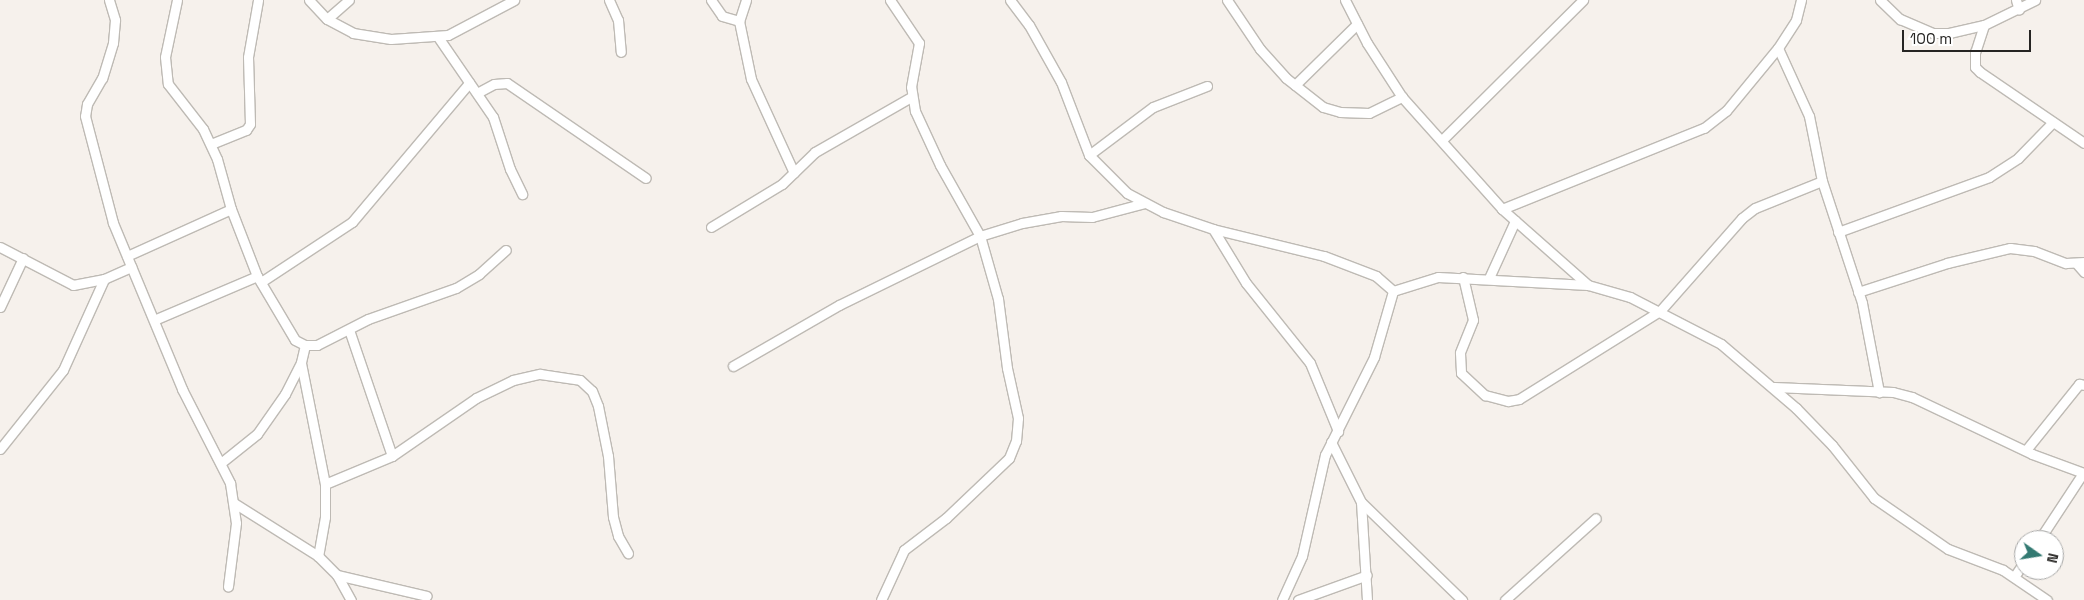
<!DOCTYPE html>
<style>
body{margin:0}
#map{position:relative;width:2084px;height:600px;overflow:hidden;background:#f6f1ec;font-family:"Space Grotesk",sans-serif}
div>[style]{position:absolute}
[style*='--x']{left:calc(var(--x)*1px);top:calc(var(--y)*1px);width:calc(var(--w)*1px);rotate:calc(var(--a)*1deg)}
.roads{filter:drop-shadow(1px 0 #bebab4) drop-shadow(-1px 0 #bebab4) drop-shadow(0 1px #bebab4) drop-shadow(0 -1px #bebab4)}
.minor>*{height:9px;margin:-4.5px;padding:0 4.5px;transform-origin:4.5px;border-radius:4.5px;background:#fff}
span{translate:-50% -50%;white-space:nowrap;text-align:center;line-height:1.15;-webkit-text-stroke:4px #fff;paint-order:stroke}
.north{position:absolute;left:2014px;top:530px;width:50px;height:50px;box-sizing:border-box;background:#fff;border:1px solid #a8a8a7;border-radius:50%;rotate:103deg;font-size:14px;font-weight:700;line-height:20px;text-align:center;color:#262523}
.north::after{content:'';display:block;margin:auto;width:18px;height:22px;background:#337a72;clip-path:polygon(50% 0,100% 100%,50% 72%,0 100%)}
.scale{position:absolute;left:1902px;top:30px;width:129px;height:22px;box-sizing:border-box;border:2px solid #262523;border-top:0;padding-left:6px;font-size:15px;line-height:18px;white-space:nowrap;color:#262523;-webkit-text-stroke:4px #fff;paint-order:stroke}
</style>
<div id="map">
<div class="roads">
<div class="minor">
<div style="--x:109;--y:0;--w:21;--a:73"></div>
<div style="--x:115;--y:20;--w:23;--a:95"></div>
<div style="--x:113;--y:43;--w:37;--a:107"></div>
<div style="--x:102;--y:78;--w:30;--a:120"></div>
<div style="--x:87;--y:104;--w:12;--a:99"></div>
<div style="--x:85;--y:116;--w:111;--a:75.3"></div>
<div style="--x:113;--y:223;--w:180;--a:67.4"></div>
<div style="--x:182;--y:389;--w:106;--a:62.9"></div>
<div style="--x:230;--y:483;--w:40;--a:81.5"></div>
<div style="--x:236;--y:523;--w:64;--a:97.2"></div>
<div style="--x:177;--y:0;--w:58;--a:101.9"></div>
<div style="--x:165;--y:57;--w:27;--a:84"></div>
<div style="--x:168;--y:84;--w:57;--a:52.1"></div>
<div style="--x:203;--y:129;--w:33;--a:65"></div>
<div style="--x:217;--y:159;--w:52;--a:74.4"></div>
<div style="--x:231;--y:209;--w:72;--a:68.8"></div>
<div style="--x:257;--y:276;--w:74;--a:59.3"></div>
<div style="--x:295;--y:340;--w:11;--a:27"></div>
<div style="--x:305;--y:345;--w:18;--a:103"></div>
<div style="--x:301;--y:363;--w:123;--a:78.8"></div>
<div style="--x:325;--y:484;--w:33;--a:90"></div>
<div style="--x:325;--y:517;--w:40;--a:100"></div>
<div style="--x:309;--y:0;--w:26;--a:47"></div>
<div style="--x:327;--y:19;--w:30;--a:28"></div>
<div style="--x:353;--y:33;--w:38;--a:9"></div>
<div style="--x:391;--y:39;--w:57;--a:-4"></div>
<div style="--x:448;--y:35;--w:75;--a:-27.9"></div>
<div style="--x:609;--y:0;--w:22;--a:66"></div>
<div style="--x:618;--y:20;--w:32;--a:85"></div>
<div style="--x:711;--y:0;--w:19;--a:55"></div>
<div style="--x:722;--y:16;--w:18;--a:16"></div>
<div style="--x:746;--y:0;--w:22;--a:108"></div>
<div style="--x:739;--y:21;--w:59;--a:78.3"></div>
<div style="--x:751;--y:79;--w:103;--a:65.4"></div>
<div style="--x:1010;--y:0;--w:31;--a:53"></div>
<div style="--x:1029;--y:25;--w:65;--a:60.7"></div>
<div style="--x:1061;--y:82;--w:78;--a:69"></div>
<div style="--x:1089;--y:155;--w:54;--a:45"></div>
<div style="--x:1127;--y:193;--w:41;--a:27.8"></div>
<div style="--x:1163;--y:212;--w:53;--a:18.8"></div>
<div style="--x:1213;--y:229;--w:114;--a:13.7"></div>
<div style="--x:1324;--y:256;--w:56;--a:21"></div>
<div style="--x:1376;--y:276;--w:23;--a:41"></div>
<div style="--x:1393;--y:291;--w:47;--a:-17.3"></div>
<div style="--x:1438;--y:277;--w:150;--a:3.1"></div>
<div style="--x:1227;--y:0;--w:59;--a:56"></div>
<div style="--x:1260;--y:49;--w:39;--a:48"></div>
<div style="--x:1286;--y:78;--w:47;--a:38.1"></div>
<div style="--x:1323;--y:107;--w:18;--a:16"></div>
<div style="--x:1340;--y:112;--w:29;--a:2"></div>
<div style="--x:1369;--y:113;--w:37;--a:-26"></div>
<div style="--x:1345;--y:0;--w:48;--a:62.9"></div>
<div style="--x:1367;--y:43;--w:64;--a:57.1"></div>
<div style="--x:1402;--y:97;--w:150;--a:48.2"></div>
<div style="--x:1502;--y:209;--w:115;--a:41.5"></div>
<div style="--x:1588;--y:285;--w:44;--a:15.9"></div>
<div style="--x:1630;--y:297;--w:102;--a:27.3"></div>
<div style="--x:1721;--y:344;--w:99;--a:40.5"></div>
<div style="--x:1796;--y:408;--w:52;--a:45.8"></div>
<div style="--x:1832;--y:445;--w:68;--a:51.6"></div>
<div style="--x:1874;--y:498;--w:90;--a:34.6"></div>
<div style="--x:1948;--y:549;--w:59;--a:20.9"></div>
<div style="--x:2003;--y:570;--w:53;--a:34.3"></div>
<div style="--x:1880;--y:0;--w:28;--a:44"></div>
<div style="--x:1900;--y:19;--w:36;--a:23"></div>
<div style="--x:1933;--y:33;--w:16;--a:0"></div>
<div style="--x:1949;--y:33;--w:36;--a:-13"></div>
<div style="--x:1984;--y:25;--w:57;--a:-26.1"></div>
<div style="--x:2016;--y:0;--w:10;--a:73"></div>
<div style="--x:327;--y:19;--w:29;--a:-41"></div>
<div style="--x:1984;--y:25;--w:28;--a:108"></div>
<div style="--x:1975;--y:52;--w:15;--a:90"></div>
<div style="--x:1975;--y:67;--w:7;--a:45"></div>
<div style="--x:1980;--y:72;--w:126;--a:34.3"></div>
<div style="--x:438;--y:37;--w:97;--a:55.5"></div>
<div style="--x:493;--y:117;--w:55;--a:71.9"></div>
<div style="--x:510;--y:169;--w:28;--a:64"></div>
<div style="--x:1778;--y:48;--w:75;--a:65.5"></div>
<div style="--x:1809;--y:116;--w:66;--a:78.7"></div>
<div style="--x:1822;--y:181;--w:128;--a:71.8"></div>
<div style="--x:1862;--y:303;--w:91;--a:79.2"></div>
<div style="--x:1295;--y:85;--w:87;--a:-44.5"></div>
<div style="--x:477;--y:93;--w:19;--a:-28"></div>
<div style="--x:494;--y:84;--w:13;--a:-4"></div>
<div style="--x:507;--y:83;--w:168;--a:34.4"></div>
<div style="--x:1442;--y:140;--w:199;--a:-44.8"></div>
<div style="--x:211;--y:144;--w:38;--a:-22"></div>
<div style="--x:246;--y:130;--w:7;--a:-56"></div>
<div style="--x:250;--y:124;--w:67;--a:-91.7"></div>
<div style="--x:248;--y:57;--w:58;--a:-80"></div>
<div style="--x:1089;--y:155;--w:80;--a:-36.9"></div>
<div style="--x:1153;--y:107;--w:58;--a:-21.3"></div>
<div style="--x:1502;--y:209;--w:218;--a:-21.9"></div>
<div style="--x:1704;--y:128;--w:28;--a:-38"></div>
<div style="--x:1726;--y:111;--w:82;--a:-50.5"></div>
<div style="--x:1778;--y:48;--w:33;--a:-57"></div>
<div style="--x:1796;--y:20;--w:21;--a:-76"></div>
<div style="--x:711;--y:227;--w:83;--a:-31.2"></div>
<div style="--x:782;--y:184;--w:46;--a:-44.1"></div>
<div style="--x:815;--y:152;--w:111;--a:-29.8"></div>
<div style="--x:1213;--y:229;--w:63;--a:58.6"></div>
<div style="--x:1246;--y:283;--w:102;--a:51.3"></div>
<div style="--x:1310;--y:363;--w:74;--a:67.6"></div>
<div style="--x:1838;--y:232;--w:161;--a:-20"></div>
<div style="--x:1989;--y:177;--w:35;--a:-33"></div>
<div style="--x:2018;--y:158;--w:50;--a:-45.8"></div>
<div style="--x:0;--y:247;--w:82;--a:27.5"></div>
<div style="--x:73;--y:285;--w:32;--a:-11"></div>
<div style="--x:104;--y:279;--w:30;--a:-24"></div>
<div style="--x:127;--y:256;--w:114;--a:-24.3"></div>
<div style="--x:2077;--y:264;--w:11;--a:49"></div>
<div style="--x:1463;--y:277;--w:44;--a:76.9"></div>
<div style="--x:1473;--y:320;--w:35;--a:112"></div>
<div style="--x:1460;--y:353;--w:20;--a:87"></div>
<div style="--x:1461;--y:373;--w:33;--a:43"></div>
<div style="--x:1485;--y:395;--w:24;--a:15"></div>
<div style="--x:1508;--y:401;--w:11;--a:-10"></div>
<div style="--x:1519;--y:399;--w:166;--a:-32"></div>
<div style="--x:1660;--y:311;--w:124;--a:-48.6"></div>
<div style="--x:1742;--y:218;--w:16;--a:-38"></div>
<div style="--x:1755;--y:208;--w:72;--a:-21.9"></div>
<div style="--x:1489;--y:278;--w:63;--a:-65.5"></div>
<div style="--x:261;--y:282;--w:109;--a:-33.4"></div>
<div style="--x:352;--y:222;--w:182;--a:-49.9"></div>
<div style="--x:1858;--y:292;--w:94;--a:-18"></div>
<div style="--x:1947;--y:263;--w:65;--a:-13.4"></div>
<div style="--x:2010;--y:248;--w:24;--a:7"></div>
<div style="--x:2034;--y:251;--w:34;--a:21"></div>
<div style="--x:2066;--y:263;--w:18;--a:-3"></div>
<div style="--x:0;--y:307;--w:54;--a:-64.9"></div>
<div style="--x:154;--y:320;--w:112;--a:-23.1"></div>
<div style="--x:305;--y:345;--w:12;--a:0"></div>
<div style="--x:317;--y:345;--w:57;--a:-27"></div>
<div style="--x:368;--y:319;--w:93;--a:-19.4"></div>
<div style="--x:456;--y:288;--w:27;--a:-31"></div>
<div style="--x:479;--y:274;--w:36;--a:-42"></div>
<div style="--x:733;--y:366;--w:122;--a:-29.9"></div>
<div style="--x:839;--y:305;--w:157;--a:-26.1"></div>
<div style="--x:980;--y:236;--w:44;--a:-17.2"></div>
<div style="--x:1022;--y:223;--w:40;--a:-10"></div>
<div style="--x:1061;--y:216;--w:31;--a:2"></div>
<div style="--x:1092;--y:217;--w:55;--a:-14.8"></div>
<div style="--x:1774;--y:387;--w:119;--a:2.4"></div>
<div style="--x:1893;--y:392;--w:20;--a:15"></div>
<div style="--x:1912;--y:397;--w:133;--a:25.4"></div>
<div style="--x:2032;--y:454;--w:55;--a:20.1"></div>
<div style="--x:1331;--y:442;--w:67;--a:63.4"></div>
<div style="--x:1361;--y:502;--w:141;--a:44.1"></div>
<div style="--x:0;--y:449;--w:101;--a:-51.4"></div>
<div style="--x:63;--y:370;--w:100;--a:-65.7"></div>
<div style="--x:2026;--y:450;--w:85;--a:-51.2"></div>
<div style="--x:2079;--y:384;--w:5;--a:11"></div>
<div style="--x:392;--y:456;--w:102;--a:-34.6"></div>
<div style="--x:476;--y:398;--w:41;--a:-25.9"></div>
<div style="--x:513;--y:380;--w:28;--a:-13"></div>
<div style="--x:540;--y:374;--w:40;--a:8.5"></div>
<div style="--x:580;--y:380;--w:16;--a:43"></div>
<div style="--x:592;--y:391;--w:16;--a:68"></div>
<div style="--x:598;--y:406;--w:51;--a:78.7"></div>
<div style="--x:608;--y:456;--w:61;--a:85.3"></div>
<div style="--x:613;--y:517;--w:20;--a:75"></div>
<div style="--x:618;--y:536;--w:20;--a:60"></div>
<div style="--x:222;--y:462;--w:45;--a:-38.7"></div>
<div style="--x:257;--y:434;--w:49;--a:-55"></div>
<div style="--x:285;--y:394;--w:35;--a:-63"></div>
<div style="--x:325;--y:484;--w:73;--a:-22.7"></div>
<div style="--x:392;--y:456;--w:133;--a:-108.8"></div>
<div style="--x:1361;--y:502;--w:98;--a:86.5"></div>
<div style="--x:234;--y:503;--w:99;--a:32.2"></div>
<div style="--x:318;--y:556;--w:27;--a:45"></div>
<div style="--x:337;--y:575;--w:92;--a:13.1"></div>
<div style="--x:2039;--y:540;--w:80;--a:-56.7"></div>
<div style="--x:337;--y:575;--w:29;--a:61"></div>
<div style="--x:2014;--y:577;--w:18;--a:-56"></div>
<div style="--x:881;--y:600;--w:55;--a:-65.3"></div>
<div style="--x:904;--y:550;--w:53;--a:-37.3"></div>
<div style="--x:946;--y:518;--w:87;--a:-43.6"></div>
<div style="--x:1009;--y:458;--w:18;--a:-68"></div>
<div style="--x:1016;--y:441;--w:23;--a:-85"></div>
<div style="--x:1018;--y:418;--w:51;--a:-102.4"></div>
<div style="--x:1007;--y:368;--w:70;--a:-97.4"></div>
<div style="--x:998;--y:299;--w:66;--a:-105.9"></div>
<div style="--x:980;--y:236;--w:81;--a:-119.4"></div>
<div style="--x:940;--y:165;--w:60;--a:-114.8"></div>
<div style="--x:915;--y:111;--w:24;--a:-99"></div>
<div style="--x:911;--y:87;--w:45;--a:-79.7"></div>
<div style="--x:919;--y:43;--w:52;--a:-124"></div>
<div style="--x:1282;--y:600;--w:48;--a:-65.6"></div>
<div style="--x:1302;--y:556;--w:104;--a:-77.2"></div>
<div style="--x:1325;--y:455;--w:110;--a:-63.4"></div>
<div style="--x:1374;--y:357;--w:69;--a:-73.9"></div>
<div style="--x:1298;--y:600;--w:73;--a:-19.9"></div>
<div style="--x:1505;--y:600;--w:122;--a:-42"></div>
</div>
</div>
<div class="north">N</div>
<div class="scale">100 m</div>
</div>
